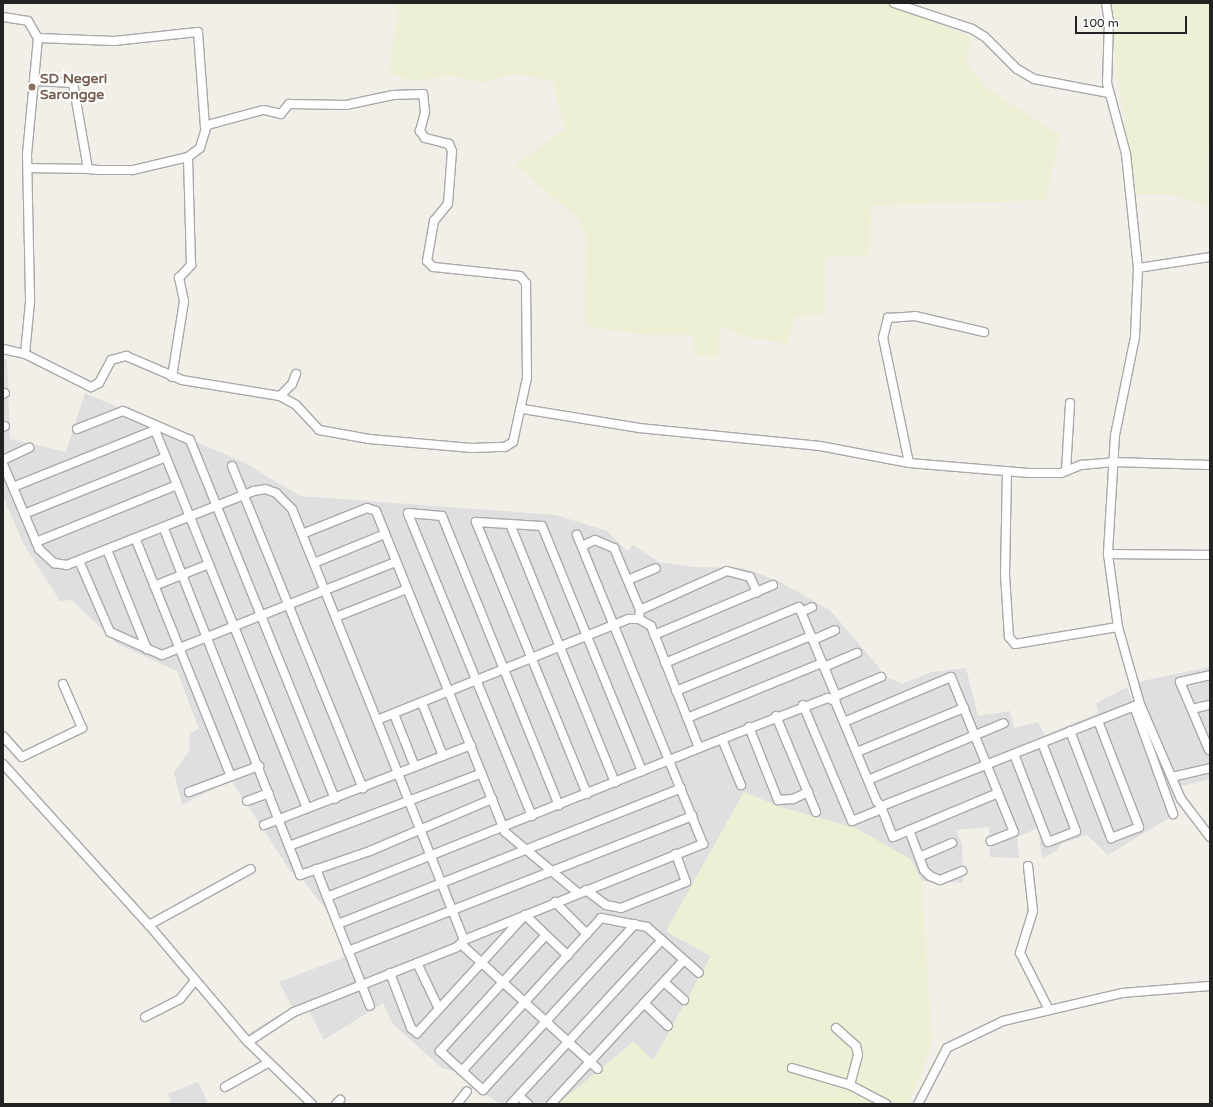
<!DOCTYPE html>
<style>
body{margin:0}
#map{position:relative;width:1213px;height:1107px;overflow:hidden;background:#f2efe9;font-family:"Varela Round",sans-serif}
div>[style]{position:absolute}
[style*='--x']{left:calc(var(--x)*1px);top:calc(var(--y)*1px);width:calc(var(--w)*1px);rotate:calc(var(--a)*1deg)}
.residential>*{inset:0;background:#e0dfdf}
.farmland>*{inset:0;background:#eef0d5}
.roads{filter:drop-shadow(1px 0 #a9a9a9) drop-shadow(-1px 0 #a9a9a9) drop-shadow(0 1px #a9a9a9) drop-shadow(0 -1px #a9a9a9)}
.minor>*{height:8px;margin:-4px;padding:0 4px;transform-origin:4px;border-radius:4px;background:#fff}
.dots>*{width:11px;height:11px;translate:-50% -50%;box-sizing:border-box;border:2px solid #fff;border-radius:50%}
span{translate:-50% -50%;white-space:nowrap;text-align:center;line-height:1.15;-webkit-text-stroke:4px #fff;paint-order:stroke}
.education-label{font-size:14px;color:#785e54;font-weight:700}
.left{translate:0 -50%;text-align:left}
.frame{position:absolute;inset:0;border:4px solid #222;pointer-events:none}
.scale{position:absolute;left:1075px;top:16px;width:112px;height:18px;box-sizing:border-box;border:2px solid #222;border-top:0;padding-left:5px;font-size:12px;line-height:14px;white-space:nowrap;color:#222;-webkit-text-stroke:3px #fff;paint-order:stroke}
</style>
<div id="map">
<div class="residential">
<div style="clip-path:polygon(3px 359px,7px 360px,10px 439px,66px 452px,85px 393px,245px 463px,300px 496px,556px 515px,607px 531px,627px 551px,633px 545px,659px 562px,694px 567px,743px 568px,778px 581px,830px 610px,887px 677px,902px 684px,932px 672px,966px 668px,978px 716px,1010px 711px,1014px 728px,1038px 722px,1045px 735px,1098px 713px,1096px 703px,1127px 687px,1177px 813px,1108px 855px,1087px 835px,1061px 844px,1055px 852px,1042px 858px,1038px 828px,1017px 837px,1019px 858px,990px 857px,989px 827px,956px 830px,962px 844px,963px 883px,922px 881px,910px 859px,855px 828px,780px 807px,744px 792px,667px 932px,711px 956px,653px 1061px,633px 1042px,558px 1104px,501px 1104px,479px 1091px,463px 1074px,442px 1068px,393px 1024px,383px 1003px,324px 1040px,309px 1011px,297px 1015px,258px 1042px,249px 1033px,292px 1007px,279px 982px,347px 956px,336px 923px,300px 876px,291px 872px,231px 780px,182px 805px,174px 772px,189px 751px,190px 733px,199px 729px,177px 671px,116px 643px,72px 600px,60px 601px,23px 543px,3px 496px)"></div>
<div style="clip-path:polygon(1210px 667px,1210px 779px,1178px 787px,1137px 682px)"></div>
<div style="clip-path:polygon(198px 1082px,208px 1104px,172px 1104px,168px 1094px)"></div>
</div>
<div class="farmland">
<div style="clip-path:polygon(390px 3px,885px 3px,972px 37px,966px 63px,988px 89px,1060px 135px,1046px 200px,871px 206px,869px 255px,825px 257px,825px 315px,795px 317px,788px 344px,751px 338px,720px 327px,718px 358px,696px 356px,691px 335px,646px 335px,585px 326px,586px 235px,577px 218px,515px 165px,564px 129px,553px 81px,513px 74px,484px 83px,452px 76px,410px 81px,389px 72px,398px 8px)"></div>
<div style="clip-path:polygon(1111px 3px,1210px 3px,1208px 207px,1170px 194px,1135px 194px,1107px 6px)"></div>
<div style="clip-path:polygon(744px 792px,780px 807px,855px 828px,910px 859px,922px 881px,932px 1044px,909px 1104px,558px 1104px,634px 1042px,653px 1061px,711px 956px,666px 931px)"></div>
</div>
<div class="roads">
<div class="minor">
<div style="--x:894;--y:3;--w:82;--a:18.4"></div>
<div style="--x:972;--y:29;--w:15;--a:32"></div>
<div style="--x:985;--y:37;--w:45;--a:45"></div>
<div style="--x:1017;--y:69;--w:20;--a:30"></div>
<div style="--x:1034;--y:79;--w:75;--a:10.7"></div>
<div style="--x:1106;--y:3;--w:18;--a:81"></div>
<div style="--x:1109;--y:21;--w:62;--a:91.8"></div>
<div style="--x:1107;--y:83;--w:73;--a:75"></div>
<div style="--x:1126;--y:154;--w:115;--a:84"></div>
<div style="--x:1138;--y:268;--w:69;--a:92.5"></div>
<div style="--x:1135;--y:337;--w:100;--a:101.5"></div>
<div style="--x:1115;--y:435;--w:119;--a:93.4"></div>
<div style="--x:1108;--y:554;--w:74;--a:82.2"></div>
<div style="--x:1118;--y:627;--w:80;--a:74.1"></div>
<div style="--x:1140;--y:704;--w:103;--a:66.7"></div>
<div style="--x:1181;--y:799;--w:48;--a:52.7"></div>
<div style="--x:3;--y:17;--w:25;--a:9"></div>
<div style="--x:28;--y:21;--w:20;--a:60"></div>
<div style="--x:38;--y:38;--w:117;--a:95.4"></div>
<div style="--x:27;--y:154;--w:148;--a:88.8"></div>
<div style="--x:30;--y:302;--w:52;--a:95.5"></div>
<div style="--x:38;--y:38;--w:76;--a:2.3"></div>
<div style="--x:114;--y:41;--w:84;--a:-6.1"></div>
<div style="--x:198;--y:32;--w:95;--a:85.8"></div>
<div style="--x:28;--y:168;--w:60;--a:1"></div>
<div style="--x:1138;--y:268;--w:73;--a:-8.7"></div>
<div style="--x:3;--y:349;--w:23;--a:13"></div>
<div style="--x:25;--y:354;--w:74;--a:26.6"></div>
<div style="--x:91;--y:387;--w:9;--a:-27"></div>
<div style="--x:99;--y:383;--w:26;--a:-62"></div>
<div style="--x:111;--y:360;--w:16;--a:-15"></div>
<div style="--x:126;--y:356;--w:61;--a:23.2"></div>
<div style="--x:182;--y:380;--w:99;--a:9.3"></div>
<div style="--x:280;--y:396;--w:18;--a:29"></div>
<div style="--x:296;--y:405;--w:34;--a:47"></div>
<div style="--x:319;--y:430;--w:51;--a:10.2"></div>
<div style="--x:369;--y:439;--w:103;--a:5"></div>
<div style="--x:472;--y:448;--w:33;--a:-2"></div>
<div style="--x:505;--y:447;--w:9;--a:-32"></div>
<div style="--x:513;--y:442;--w:66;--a:-77.7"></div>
<div style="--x:527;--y:378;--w:95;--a:-90.6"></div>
<div style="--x:526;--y:283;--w:9;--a:-131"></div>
<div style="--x:520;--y:276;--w:87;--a:-174.1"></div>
<div style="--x:433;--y:267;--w:8;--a:-135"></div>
<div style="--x:427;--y:261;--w:41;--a:-80.1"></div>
<div style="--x:434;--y:221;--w:22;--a:-51"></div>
<div style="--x:448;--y:204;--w:53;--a:-85.7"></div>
<div style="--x:452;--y:151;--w:8;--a:-113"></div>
<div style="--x:449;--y:144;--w:25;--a:-166"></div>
<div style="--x:425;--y:138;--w:9;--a:-126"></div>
<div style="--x:420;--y:131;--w:20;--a:-75"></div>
<div style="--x:425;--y:112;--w:18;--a:-96"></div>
<div style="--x:423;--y:94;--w:30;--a:178"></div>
<div style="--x:393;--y:95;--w:48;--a:168"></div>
<div style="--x:346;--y:105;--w:57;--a:-179"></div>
<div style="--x:289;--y:104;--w:13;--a:129"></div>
<div style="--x:281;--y:114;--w:18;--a:-167"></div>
<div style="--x:263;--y:110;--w:58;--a:165"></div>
<div style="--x:207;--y:125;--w:24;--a:107"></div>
<div style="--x:200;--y:148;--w:15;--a:143"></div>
<div style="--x:188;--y:157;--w:57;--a:166.7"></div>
<div style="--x:133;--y:170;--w:35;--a:180"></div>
<div style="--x:98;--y:170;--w:10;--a:-174"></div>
<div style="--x:88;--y:169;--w:87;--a:-99.9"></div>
<div style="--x:73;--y:83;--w:38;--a:-177"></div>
<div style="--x:172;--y:377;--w:77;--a:-81"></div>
<div style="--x:184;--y:301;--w:24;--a:-102"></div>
<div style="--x:179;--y:278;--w:18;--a:-47"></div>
<div style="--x:191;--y:265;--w:108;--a:-91.6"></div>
<div style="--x:3;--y:394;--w:2;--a:-27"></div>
<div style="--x:280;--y:396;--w:17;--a:-45"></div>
<div style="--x:292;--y:384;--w:11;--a:-68"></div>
<div style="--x:523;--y:409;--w:118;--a:9.3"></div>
<div style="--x:639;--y:428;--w:182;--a:5.7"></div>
<div style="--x:820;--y:446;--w:91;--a:10.8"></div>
<div style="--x:909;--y:463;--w:120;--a:4.8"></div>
<div style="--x:1029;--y:473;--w:32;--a:0"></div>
<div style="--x:1061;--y:473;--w:22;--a:-22"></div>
<div style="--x:1081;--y:465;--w:33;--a:-5"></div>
<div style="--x:1114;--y:462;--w:96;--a:1.8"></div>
<div style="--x:3;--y:427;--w:2;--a:-27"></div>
<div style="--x:77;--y:429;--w:49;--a:-21.4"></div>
<div style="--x:123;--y:411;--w:73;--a:23.4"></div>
<div style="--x:190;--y:440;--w:387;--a:68"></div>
<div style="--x:3;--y:460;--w:29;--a:-25"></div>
<div style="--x:909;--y:463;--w:128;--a:-101.7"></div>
<div style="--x:883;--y:338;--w:21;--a:-76"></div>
<div style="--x:888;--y:318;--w:27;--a:-4"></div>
<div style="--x:915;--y:316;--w:71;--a:13.1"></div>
<div style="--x:3;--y:464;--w:92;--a:67"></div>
<div style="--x:39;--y:549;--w:21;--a:43"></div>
<div style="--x:54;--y:563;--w:13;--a:9"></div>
<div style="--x:67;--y:565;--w:201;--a:-21.6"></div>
<div style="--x:254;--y:491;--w:11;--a:-10"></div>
<div style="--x:265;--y:489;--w:12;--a:20"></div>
<div style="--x:276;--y:493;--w:23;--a:45"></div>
<div style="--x:292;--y:509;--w:227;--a:68.1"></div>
<div style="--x:232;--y:466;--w:348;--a:67.9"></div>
<div style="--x:1007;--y:471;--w:104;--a:91.1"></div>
<div style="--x:1005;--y:575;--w:62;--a:86.3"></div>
<div style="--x:1009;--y:637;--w:9;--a:49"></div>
<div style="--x:1015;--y:644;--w:104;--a:-9.4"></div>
<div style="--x:1066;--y:471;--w:68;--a:-86.6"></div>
<div style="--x:13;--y:487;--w:153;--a:-21.9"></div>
<div style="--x:155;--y:430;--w:408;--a:68.1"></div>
<div style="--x:24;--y:514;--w:153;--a:-21.9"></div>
<div style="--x:510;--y:524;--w:279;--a:67.9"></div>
<div style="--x:164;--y:529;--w:372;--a:68.5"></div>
<div style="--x:300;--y:875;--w:74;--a:-18.9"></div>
<div style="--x:370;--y:851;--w:133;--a:-23.1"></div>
<div style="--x:302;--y:534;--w:70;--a:-21.8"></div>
<div style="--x:367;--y:508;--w:9;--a:18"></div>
<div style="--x:376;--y:511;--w:346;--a:68.1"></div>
<div style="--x:505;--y:832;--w:95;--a:39.9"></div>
<div style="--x:136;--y:540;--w:254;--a:68.1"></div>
<div style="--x:36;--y:542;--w:152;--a:-22"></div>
<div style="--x:582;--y:546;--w:14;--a:-25"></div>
<div style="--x:595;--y:540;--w:21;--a:23"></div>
<div style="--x:614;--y:548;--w:67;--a:67.2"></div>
<div style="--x:108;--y:552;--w:105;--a:68.1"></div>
<div style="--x:1108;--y:554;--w:102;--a:0.6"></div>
<div style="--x:80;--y:563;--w:75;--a:66.5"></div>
<div style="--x:110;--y:632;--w:57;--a:23.9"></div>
<div style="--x:162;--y:655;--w:252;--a:-21.7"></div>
<div style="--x:314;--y:563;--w:77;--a:-22.2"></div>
<div style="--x:628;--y:580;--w:30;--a:-23"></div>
<div style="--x:154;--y:586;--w:59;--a:-21.8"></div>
<div style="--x:801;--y:612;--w:12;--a:-24"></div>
<div style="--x:336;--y:617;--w:76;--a:-21.5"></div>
<div style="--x:639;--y:619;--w:9;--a:-84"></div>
<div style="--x:640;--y:610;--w:95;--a:-24.1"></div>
<div style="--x:727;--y:571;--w:24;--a:15"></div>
<div style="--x:750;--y:577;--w:17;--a:65"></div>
<div style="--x:654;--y:635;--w:129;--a:-22.8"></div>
<div style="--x:813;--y:640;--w:24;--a:-24"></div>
<div style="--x:665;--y:663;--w:145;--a:-22.7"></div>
<div style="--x:799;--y:607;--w:96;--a:67.4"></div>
<div style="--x:824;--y:667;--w:36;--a:-23"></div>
<div style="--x:676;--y:691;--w:146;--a:-22.2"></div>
<div style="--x:835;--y:700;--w:4;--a:-76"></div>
<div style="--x:836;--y:696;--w:49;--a:-22.9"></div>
<div style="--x:422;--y:703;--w:57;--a:68.4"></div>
<div style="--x:803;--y:705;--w:126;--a:67.1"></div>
<div style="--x:852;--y:821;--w:32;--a:-22"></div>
<div style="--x:882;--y:809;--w:3;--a:-90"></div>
<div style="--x:1134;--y:706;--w:115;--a:70.1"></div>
<div style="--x:1192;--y:709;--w:18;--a:-13"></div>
<div style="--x:394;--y:714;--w:57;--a:68.4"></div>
<div style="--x:776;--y:716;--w:104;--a:67.4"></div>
<div style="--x:687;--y:718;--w:146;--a:-22.2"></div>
<div style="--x:844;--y:722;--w:116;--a:-22.8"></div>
<div style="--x:951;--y:677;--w:167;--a:67.9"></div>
<div style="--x:1014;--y:832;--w:25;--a:159"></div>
<div style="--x:749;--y:727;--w:79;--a:68.3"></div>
<div style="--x:778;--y:800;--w:15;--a:-4"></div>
<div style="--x:793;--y:799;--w:17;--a:-25"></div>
<div style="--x:1070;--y:731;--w:115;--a:69"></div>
<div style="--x:1111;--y:838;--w:30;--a:-21"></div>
<div style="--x:1139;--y:827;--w:114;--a:-111.1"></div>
<div style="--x:3;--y:736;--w:28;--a:48"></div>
<div style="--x:22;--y:757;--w:67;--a:-25.8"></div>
<div style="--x:82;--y:728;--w:48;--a:-113.4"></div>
<div style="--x:722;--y:739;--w:50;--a:67.6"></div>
<div style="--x:1209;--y:750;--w:74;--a:-113.1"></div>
<div style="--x:1180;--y:682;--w:31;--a:-13"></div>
<div style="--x:857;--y:752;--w:116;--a:-22.4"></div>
<div style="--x:1014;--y:754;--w:94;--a:68.9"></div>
<div style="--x:1048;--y:842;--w:30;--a:-21"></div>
<div style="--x:1076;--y:831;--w:94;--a:-111.1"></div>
<div style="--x:3;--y:764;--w:217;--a:47.8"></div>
<div style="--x:149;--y:925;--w:153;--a:49.8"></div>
<div style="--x:248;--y:1042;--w:89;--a:44.1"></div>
<div style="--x:1172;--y:777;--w:39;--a:-13"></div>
<div style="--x:868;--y:780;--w:147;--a:-22.7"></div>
<div style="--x:189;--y:792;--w:75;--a:-20.4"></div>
<div style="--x:587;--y:794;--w:294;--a:-112.2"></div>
<div style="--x:476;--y:522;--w:66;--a:3.5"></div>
<div style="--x:542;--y:526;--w:265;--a:67.8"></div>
<div style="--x:247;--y:801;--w:23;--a:-20"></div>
<div style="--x:882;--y:809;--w:30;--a:69"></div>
<div style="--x:893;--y:837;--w:114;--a:-22.7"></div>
<div style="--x:532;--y:816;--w:327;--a:-112.3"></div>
<div style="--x:408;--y:513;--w:34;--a:5"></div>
<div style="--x:442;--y:516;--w:312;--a:68"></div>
<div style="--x:264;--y:825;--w:222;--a:-21.1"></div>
<div style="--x:909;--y:830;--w:43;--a:69.4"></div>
<div style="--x:924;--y:870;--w:8;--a:45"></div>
<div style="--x:930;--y:876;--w:11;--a:22"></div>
<div style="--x:940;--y:880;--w:24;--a:-22"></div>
<div style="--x:289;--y:846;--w:206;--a:-20.7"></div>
<div style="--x:919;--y:857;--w:36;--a:-23"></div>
<div style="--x:1028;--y:866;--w:45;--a:83.7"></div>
<div style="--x:1033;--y:911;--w:44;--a:107.2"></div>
<div style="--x:1020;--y:953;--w:64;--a:63"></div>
<div style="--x:316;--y:869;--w:147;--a:68.5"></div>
<div style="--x:586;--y:890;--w:25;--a:37"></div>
<div style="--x:606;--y:905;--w:15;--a:11"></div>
<div style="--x:621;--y:908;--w:70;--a:-21.8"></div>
<div style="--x:686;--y:882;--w:30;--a:-110"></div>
<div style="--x:327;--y:897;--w:401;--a:-21.8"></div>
<div style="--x:555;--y:902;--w:45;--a:45"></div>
<div style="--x:338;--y:924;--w:369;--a:-21.6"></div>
<div style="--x:149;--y:925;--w:116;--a:-28.8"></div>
<div style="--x:545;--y:936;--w:156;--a:132.4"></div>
<div style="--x:440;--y:1051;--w:58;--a:42.2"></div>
<div style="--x:483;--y:1090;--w:225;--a:-47.5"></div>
<div style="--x:464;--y:940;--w:258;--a:-21.9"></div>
<div style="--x:703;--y:844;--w:334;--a:-112.2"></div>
<div style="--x:461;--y:944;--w:185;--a:42.4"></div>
<div style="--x:348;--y:951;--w:370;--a:-21.4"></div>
<div style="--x:417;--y:963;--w:51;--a:64.4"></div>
<div style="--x:390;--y:973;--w:59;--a:69.1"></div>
<div style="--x:411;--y:1028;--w:8;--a:40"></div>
<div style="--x:417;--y:1033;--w:160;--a:-47.5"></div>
<div style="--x:525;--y:915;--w:59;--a:43.6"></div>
<div style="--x:664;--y:982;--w:27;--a:42"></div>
<div style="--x:644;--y:1003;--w:33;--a:44"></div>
<div style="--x:145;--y:1017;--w:39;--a:-27"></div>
<div style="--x:180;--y:999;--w:22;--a:-51"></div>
<div style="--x:836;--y:1028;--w:27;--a:42"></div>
<div style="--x:856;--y:1046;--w:9;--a:77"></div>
<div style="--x:858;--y:1055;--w:31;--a:105"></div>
<div style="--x:850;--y:1085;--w:41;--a:27.8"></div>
<div style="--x:248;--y:1042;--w:55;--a:-33.1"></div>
<div style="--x:294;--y:1012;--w:175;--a:-21.7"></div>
<div style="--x:457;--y:947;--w:10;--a:-45"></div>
<div style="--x:464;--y:940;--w:237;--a:-111.6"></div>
<div style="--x:377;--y:720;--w:271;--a:-21.9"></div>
<div style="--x:628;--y:619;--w:11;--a:0"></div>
<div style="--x:639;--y:619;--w:14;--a:30"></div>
<div style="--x:651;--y:626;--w:131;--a:68.5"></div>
<div style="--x:699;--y:748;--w:138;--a:-21.2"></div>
<div style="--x:828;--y:698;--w:8;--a:23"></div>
<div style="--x:835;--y:701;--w:109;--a:67.4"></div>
<div style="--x:877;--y:802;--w:6;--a:39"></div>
<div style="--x:882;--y:806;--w:277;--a:-21.6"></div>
<div style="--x:792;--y:1068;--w:60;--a:16.3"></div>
<div style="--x:462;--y:1071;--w:207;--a:-47.7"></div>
<div style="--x:601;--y:918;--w:47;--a:11.1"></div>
<div style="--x:647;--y:927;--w:69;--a:41.5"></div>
<div style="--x:225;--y:1087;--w:49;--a:-29.2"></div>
<div style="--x:519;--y:1096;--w:12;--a:42"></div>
<div style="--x:336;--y:1104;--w:6;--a:-45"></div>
<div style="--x:457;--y:1104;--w:16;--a:-52"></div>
<div style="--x:511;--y:1104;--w:223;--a:-47.4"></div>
<div style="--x:551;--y:1104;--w:196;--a:-47.3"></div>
<div style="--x:918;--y:1104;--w:63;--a:-62.6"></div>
<div style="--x:947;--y:1048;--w:62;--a:-25.7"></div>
<div style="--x:1003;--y:1021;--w:122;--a:-13.2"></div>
<div style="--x:1122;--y:993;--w:88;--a:-4.5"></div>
</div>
</div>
<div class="dots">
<div style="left:32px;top:87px;background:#8d6e63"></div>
</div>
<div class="education-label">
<span class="left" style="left:40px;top:87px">SD Negeri<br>Sarongge</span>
</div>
<div class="frame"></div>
<div class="scale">100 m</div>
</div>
